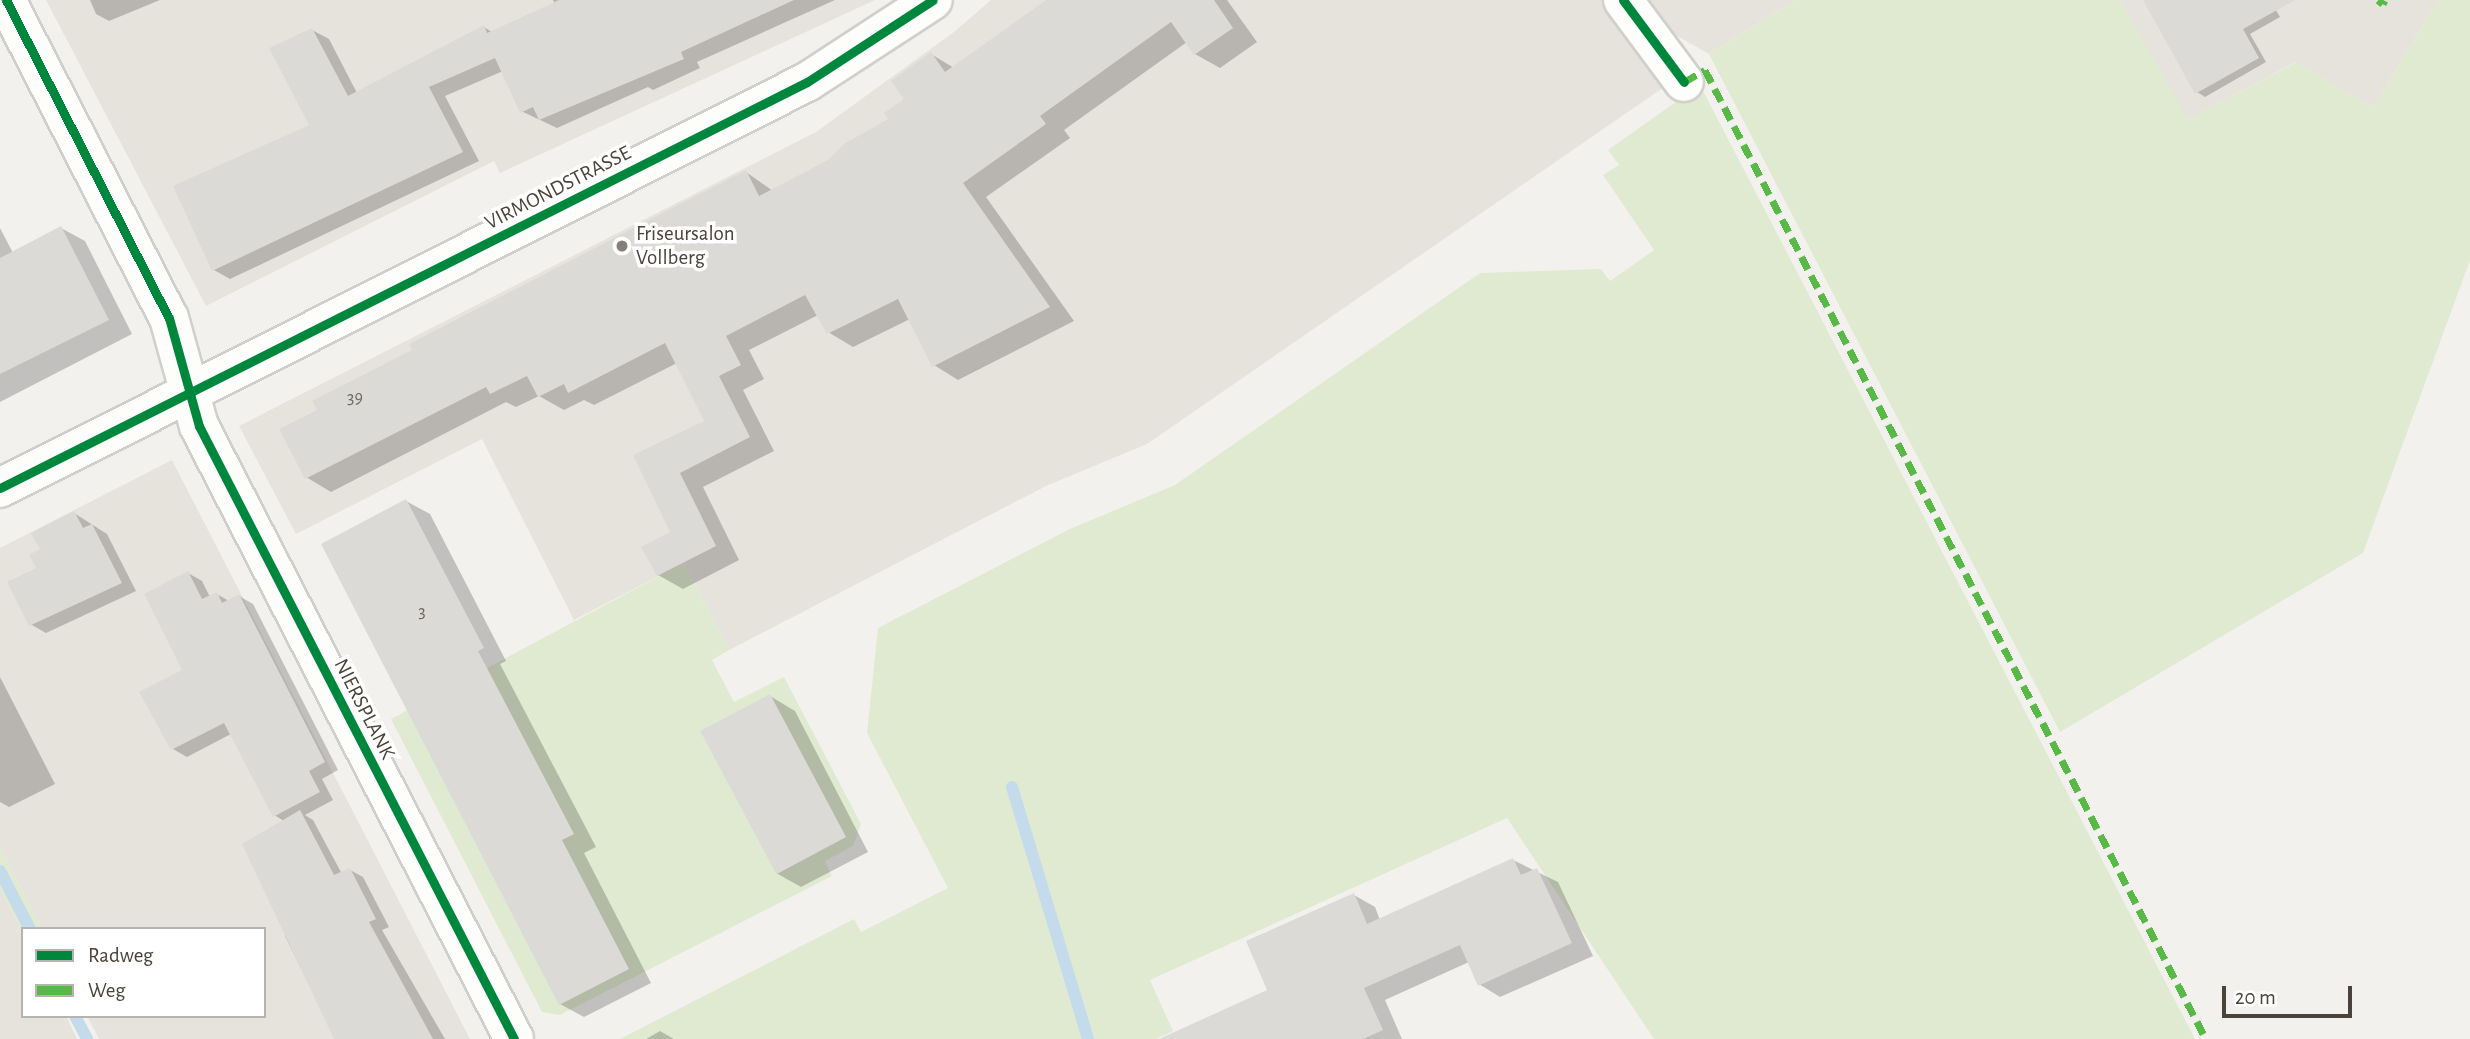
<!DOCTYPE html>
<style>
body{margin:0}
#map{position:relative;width:2470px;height:1039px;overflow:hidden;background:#f3f1ee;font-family:"Alegreya Sans",sans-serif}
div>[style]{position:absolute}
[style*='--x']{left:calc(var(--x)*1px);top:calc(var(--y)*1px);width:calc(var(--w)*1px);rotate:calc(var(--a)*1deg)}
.residential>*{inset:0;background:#e6e3dd}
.green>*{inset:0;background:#e0ead1}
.shadow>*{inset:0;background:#0003}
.stream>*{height:12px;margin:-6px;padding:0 6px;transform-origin:6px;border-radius:6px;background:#c4dbec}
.building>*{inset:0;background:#dcdad7;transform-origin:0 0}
.roads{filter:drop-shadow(2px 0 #d1cfcc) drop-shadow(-2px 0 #d1cfcc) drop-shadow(0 2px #d1cfcc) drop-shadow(0 -2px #d1cfcc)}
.minor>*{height:38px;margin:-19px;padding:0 19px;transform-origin:19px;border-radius:19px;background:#fdfdfc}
.quiet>*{height:7px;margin-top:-3.5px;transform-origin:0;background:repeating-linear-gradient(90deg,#58b947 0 14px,transparent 0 21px)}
.cycleway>*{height:9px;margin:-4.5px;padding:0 4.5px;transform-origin:4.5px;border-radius:4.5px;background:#00873e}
.dots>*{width:19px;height:19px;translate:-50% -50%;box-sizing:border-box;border:4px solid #fff;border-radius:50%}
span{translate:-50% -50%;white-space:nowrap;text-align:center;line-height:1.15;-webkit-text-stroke:7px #fff;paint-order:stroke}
.number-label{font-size:18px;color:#6e6a62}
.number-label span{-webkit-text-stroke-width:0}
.street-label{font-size:21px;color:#49433a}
.poi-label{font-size:21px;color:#49433a}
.left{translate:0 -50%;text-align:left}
.legend{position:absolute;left:21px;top:927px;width:245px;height:91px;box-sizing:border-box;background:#fff;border:2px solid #b6b4b0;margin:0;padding:9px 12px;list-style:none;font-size:21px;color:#49433a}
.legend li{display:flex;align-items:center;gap:14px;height:35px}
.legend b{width:35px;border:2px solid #b6b4b0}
.scale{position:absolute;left:2222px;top:986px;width:130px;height:32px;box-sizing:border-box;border:4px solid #49433a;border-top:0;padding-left:9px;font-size:21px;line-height:24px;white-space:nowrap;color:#49433a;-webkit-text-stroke:5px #fff;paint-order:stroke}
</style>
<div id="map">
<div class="residential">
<div style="clip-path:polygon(46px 0,875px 0,500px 173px,494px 161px,206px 306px)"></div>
<div style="clip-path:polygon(991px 0,1607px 0,1667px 85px,1147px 444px,1046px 486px,729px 650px,684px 563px,574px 620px,482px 439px,296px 534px,239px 426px,816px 132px,954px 32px)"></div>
<div style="clip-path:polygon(1639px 0,1795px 0,1709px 54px,1656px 24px)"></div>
<div style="clip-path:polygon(2119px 0,2438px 0,2373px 108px,2296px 62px,2187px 120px)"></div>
<div style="clip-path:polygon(172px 460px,470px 1039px,99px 1039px,87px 1016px,264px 1016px,264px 929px,42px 929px,0 848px,0 548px)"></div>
<div style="clip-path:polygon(0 889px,23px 933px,23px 1016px,66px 1016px,77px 1039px,0 1039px)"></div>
</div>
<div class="green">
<div style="clip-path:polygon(1795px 0,2119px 0,2188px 119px,2297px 62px,2373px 108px,2438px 0,2470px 0,2470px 260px,2363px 553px,2060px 732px,1709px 54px)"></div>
<div style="clip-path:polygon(1700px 85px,2195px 1039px,1654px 1039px,1507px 818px,1150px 980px,1173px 1031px,1156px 1039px,620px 1039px,854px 919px,861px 932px,948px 888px,867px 733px,878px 628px,1070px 529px,1175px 485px,1480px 273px,1601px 269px,1610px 281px,1654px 250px,1603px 175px,1619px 165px,1608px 150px)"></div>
<div style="clip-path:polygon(684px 563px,729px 650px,712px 660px,734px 702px,784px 677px,861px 824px,853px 846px,825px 861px,832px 876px,560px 1015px,542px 1012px,391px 719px)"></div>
<div style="clip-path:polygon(0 848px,42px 929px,23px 929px,23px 933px,0 889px)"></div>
</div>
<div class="shadow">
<div style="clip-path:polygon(90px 0,160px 0,109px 21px,96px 14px)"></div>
<div style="clip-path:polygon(553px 0,835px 0,697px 62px,700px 68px,653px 90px,648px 87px,557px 128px,521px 111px,503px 71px,445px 96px,479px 161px,230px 279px,214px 270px,311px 126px,312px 30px,329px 39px,357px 93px,484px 27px,492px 32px,555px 4px)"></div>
<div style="clip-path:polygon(1051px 0,1227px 0,1257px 42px,1220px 68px,1195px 54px,1187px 42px,1064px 130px,1070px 138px,986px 197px,1074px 321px,958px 380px,934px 365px,910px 319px,853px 347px,828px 332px,818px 315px,749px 350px,764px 379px,743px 390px,774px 451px,703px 487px,739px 560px,683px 589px,658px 575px,673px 532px,635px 456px,706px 421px,677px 363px,594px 405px,584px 400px,564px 410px,539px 396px,516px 407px,506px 402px,331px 492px,306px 477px,320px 410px,414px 351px,746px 172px,773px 191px,829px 162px,891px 120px,931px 54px,954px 68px)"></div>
<div style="clip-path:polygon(2145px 0,2270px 0,2280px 17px,2250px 34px,2266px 62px,2205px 97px,2197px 92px)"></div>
<div style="clip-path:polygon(0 228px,13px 253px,61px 228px,85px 241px,132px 334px,0 402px)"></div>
<div style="clip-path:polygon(406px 501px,430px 514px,506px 661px,500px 664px,596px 847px,584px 853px,651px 983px,584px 1017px,560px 1004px)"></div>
<div style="clip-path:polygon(74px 513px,107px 534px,136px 591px,46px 633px,30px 624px,38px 569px,43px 550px)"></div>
<div style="clip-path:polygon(188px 573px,202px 581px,210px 597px,217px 594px,229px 601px,239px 596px,253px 604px,338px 770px,322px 779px,333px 800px,305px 815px,313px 820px,342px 874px,350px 870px,363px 877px,389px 927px,382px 930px,445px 1039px,336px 1039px,285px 936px,290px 934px,284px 821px,274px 815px,231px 734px,187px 757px,173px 749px,141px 693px,185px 670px)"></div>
<div style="clip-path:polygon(0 677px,55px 784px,9px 807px,0 802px)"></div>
<div style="clip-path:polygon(770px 696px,795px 711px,868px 852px,801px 887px,776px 873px)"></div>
<div style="clip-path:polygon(1513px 860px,1558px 882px,1593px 956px,1500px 997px,1479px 984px,1469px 962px,1385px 1000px,1402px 1039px,1163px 1039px,1269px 991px,1354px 895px,1375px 907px,1380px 920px)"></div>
<div style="clip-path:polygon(660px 1031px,674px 1039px,646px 1039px)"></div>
</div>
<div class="stream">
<div style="--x:1012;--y:787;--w:263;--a:73.2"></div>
<div style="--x:0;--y:871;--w:65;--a:62.7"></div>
<div style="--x:75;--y:1016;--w:26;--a:62"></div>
</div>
<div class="building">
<div style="clip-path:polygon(559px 0,794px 0,681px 52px,684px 59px,539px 120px,533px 107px,520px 113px,495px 58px,429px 87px,463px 152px,212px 271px,173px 186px,309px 125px,269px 48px,312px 28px,348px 96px,484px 25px,487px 33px)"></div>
<div style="clip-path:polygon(1046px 0,1214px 0,1233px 28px,1194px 55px,1171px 22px,1040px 116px,1046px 124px,963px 183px,1050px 307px,932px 367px,898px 299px,827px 334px,805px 295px,726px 336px,741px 365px,719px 376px,750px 437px,680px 473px,716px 546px,657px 576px,641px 547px,670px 532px,633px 455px,704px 421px,665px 343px,568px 393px,564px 384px,538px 397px,527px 376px,490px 394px,486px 387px,305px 479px,279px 429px,317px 410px,312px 401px,412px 350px,409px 344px,746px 170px,759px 196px,828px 160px,844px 144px,888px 119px,884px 113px,904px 99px,891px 81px,931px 52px,945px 72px)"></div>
<div style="clip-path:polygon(2143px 0,2295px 0,2243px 29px,2259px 58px,2195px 94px)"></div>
<div style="clip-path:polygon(61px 226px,109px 320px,0 374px,0 258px)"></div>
<div style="clip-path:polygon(406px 499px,484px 648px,478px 651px,574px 834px,562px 840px,629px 969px,559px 1005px,321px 544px)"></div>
<div style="clip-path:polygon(74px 511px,83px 528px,92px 524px,122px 583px,29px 626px,7px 582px,36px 568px,29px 555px,40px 549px,31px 533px)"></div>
<div style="clip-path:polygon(188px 571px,202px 599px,217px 592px,222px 603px,239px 594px,325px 762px,309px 771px,320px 792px,273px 817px,224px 723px,171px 750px,139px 692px,182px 670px,144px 594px)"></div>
<div style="left:770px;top:694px;width:162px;height:79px;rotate:62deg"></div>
<div style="clip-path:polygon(300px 810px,334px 875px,350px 868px,376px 919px,369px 922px,433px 1039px,334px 1039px,242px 844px)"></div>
<div style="clip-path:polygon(1513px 858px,1521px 875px,1537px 868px,1572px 943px,1478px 986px,1460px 945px,1364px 988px,1383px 1030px,1363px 1039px,1159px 1039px,1267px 990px,1246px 941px,1354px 893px,1367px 924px)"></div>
</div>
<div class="roads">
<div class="minor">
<div style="--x:6;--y:0;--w:357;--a:62.9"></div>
<div style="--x:169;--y:318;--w:112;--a:74.5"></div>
<div style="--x:199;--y:426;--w:689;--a:62.8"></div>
<div style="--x:1623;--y:0;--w:102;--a:53.4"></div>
<div style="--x:0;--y:488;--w:903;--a:-26.71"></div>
<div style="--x:807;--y:82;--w:150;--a:-33.1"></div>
</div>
</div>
<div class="quiet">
<div style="--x:2378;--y:0;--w:6;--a:39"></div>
<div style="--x:2383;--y:4;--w:4;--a:-63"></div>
<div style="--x:1684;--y:82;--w:24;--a:-30"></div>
<div style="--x:1705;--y:70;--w:1091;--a:62.66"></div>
</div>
<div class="cycleway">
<div style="--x:6;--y:0;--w:357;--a:62.9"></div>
<div style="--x:169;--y:318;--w:112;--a:74.5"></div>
<div style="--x:199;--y:426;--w:689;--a:62.8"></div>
<div style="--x:1623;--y:0;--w:102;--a:53.4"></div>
<div style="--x:0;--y:488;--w:903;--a:-26.71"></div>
<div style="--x:807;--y:82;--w:150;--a:-33.1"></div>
</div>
<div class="dots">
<div style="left:622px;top:246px;background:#848079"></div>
</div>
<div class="number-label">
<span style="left:355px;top:398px">39</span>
<span style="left:422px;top:612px">3</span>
</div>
<div class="street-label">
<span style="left:558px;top:188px;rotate:-27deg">VIRMONDSTRASSE</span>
<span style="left:364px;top:709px;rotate:63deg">NIERSPLANK</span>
</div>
<div class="poi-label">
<span class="left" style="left:636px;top:246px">Friseursalon<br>Vollberg</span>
</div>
<ul class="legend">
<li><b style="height:9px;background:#00873e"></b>Radweg</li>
<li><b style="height:9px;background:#58b947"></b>Weg</li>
</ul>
<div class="scale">20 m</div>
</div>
